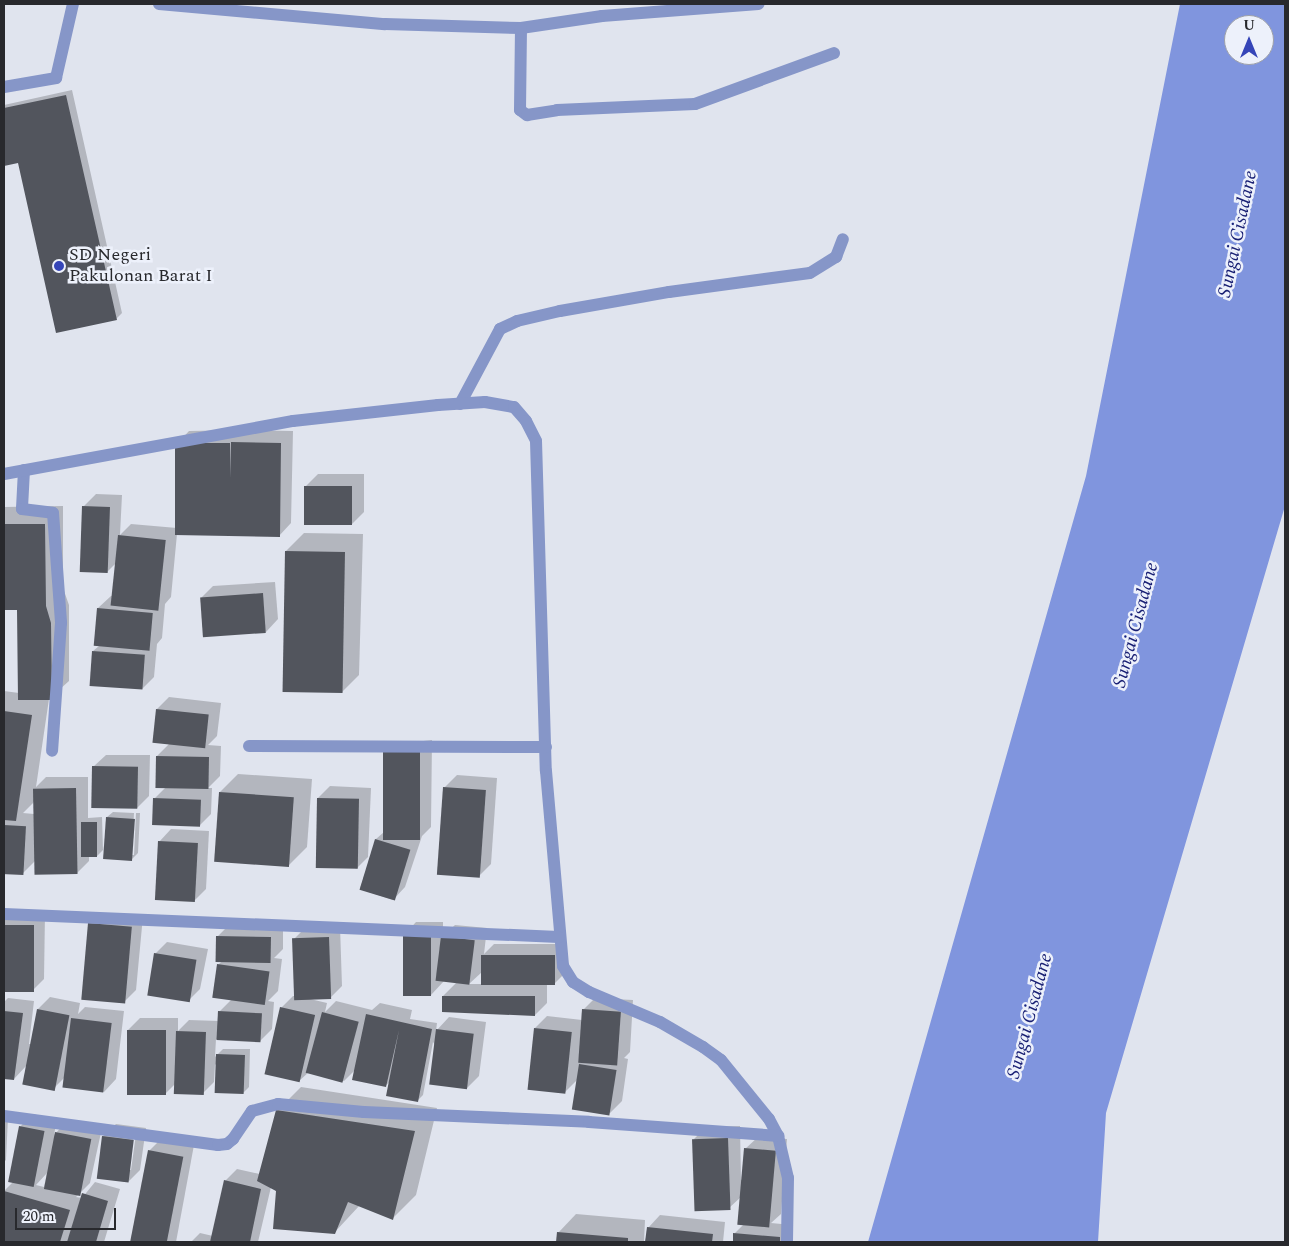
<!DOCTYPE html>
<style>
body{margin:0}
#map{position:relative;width:1289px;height:1246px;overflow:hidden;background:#e0e4ee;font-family:Spectral,serif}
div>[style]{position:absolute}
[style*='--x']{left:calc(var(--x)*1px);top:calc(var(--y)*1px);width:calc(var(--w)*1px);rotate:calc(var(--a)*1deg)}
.water>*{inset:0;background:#8095de}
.shadow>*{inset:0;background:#0003;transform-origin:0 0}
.building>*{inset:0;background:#52555d;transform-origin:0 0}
.lane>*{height:12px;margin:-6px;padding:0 6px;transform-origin:6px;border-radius:6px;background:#8696c8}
.street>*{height:12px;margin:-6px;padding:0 6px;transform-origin:6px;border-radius:6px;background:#8696c8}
.dots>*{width:14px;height:14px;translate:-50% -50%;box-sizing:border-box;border:2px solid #edf1fb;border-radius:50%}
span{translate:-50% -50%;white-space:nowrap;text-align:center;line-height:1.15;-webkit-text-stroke:5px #edf1fb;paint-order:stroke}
.poi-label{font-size:18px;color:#28292d}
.left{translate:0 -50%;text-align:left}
.water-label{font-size:19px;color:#192074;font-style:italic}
.frame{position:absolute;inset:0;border:5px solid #28292d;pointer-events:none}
.north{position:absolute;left:1224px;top:15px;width:50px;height:50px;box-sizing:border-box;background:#edf1fb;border:1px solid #9ea1a9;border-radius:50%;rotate:0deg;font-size:14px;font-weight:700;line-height:20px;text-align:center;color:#28292d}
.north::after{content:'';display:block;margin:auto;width:18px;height:22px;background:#3545b8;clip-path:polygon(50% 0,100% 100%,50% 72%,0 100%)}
.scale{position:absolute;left:15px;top:1208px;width:101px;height:22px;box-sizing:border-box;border:2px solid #28292d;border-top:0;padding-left:6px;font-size:15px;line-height:18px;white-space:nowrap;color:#28292d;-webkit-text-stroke:4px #edf1fb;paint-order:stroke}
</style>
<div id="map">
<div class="water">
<div style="clip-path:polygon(evenodd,1180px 4px,1285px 4px,1285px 506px,1106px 1113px,1098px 1242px,868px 1242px,1086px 476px,1180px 4px,1234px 25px,1264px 25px,1264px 55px,1234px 55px,1234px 25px)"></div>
</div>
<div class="shadow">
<div style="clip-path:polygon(72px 90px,122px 313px,116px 319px,19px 161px,4px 164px,4px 105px)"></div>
<div style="clip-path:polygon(245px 430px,293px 431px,291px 523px,279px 536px,177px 534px,171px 597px,165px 604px,162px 638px,157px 644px,154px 677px,142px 689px,93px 651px,99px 646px,95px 645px,98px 608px,111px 596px,114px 596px,117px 562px,106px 573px,83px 507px,96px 494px,122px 495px,120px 535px,131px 524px,177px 528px,177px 444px,189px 431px)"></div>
<div style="clip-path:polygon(318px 474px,364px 474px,364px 512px,352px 524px,306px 486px)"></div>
<div style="clip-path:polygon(evenodd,63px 506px,63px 588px,69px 605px,69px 681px,49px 699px,36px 787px,46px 777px,88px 777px,88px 818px,102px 817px,103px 850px,97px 856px,89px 856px,89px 861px,77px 873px,35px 861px,22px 874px,4px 872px,4px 691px,19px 693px,18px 609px,4px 609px,4px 507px,63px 506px,34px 802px,34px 814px,23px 813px,34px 802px)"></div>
<div style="clip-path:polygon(304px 533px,363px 534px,359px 675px,341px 693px,286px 551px)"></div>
<div style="clip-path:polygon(275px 582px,278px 619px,266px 632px,201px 598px,213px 586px)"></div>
<div style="clip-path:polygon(169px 697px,221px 703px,217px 736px,208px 745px,221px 746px,220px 776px,208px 788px,212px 788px,211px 814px,199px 826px,155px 798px,166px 787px,157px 756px,169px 744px,157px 709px)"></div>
<div style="clip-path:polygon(432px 740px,431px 827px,422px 836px,405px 887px,393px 900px,360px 889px,376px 839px,384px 832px,384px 757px,397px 744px)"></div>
<div style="clip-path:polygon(106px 755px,150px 755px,149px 796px,137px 808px,93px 767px)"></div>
<div style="clip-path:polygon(238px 774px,312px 779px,307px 847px,289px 865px,220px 792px)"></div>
<div style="clip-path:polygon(457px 775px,497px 778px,491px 864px,479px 876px,444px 788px)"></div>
<div style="clip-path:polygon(330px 786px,371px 788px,368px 857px,356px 869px,318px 798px)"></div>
<div style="clip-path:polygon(113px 812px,134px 813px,132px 855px,134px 855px,136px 813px,140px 813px,138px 853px,132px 859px,107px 817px)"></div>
<div style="clip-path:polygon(171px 829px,209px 831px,206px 889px,194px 901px,159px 842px)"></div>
<div style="clip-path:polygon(4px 913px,45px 913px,44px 979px,32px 991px,4px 991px)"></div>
<div style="clip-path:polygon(143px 916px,136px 990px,124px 1002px,89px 924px)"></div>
<div style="clip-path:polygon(evenodd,416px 922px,443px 922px,443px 936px,455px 925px,487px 928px,484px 954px,494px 944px,567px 944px,567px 971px,555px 983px,547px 983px,547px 1003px,535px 1015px,443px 996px,457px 982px,444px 981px,431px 995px,404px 935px,416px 922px,482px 972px,482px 984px,469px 984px,482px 972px)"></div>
<div style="clip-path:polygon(230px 924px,283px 925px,283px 949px,274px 958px,282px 959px,278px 991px,268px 1001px,274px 1002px,272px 1029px,260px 1041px,216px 1039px,215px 1057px,223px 1049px,250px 1049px,249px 1087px,243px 1093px,215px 1064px,214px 1082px,202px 1094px,175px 1084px,166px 1093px,128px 1030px,140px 1018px,178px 1018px,178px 1031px,189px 1020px,219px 1021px,219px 1012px,232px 999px,218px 965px,223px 960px,218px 936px)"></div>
<div style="clip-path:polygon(340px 926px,342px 986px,330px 998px,310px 999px,327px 1003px,325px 1012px,336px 1001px,372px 1010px,380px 1003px,412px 1010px,410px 1019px,437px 1023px,436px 1031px,449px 1017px,486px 1022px,479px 1076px,467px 1088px,433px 1042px,423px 1095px,417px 1101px,391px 1081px,385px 1086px,356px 1069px,344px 1081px,309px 1072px,299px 1081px,281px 1008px,293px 996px,295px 996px,293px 940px,306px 927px)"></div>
<div style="clip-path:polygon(167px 942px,208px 949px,200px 989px,188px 1001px,155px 954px)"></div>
<div style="clip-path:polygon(50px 997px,80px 1003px,78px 1014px,85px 1007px,124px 1011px,116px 1079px,104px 1092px,66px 1076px,53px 1089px,26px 1066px,14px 1079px,4px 1078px,4px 1002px,8px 998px,34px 1001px,29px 1044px,31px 1044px,38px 1009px)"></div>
<div style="clip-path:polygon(595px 998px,633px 1000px,630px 1052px,624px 1058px,628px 1059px,622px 1101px,610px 1113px,578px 1079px,565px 1092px,535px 1028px,547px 1016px,582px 1020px,583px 1010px)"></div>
<div style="clip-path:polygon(301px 1087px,437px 1108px,416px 1195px,393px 1218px,360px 1205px,334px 1233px,271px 1187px,258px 1242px,191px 1242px,200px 1233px,213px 1236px,225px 1181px,237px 1169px,260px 1174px,277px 1111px)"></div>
<div style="clip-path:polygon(evenodd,32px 1114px,57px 1119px,54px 1135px,68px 1120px,102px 1128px,90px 1183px,76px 1197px,82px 1198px,95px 1182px,120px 1189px,104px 1242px,4px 1242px,4px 1191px,13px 1182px,20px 1127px,32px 1114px,47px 1173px,44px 1187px,36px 1185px,47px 1173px)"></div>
<div style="clip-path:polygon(4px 1117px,8px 1117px,6px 1160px,4px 1162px)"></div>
<div style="clip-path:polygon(evenodd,116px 1124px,146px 1128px,140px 1170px,128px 1182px,98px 1178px,103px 1136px,116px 1124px,134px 1134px,136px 1134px,131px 1170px,129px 1170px,134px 1134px)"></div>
<div style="clip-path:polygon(740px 1126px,741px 1180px,743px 1180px,745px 1149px,758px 1137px,787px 1139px,781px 1214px,771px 1223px,792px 1225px,790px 1242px,734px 1242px,735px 1233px,744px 1224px,742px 1196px,729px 1208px,694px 1139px,706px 1127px)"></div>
<div style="clip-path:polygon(161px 1139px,194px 1145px,176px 1242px,135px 1242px,149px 1151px)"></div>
<div style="clip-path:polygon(576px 1214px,645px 1220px,644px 1242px,558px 1242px,558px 1233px)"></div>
<div style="clip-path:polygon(660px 1215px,725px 1222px,723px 1242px,647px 1242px,648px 1228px)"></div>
<div style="left:383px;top:1241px;width:65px;height:1px"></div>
</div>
<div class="building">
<div style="clip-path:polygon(66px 95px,117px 320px,56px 333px,18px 163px,4px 166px,4px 108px)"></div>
<div style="clip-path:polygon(231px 442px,281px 443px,280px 537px,175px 535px,175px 443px,230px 443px,231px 478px)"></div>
<div style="left:304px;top:486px;width:48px;height:39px"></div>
<div style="left:82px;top:506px;width:28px;height:66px;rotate:2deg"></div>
<div style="clip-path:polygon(4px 524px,45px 524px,46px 606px,51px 623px,52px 700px,18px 700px,17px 610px,4px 610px)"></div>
<div style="left:118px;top:535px;width:48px;height:71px;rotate:6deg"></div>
<div style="left:285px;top:551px;width:60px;height:141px;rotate:1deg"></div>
<div style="left:263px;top:593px;width:40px;height:63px;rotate:86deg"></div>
<div style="left:97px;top:608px;width:56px;height:38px;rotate:5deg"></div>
<div style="left:92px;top:651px;width:53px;height:35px;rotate:4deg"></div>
<div style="left:156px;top:709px;width:53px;height:34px;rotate:6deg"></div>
<div style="clip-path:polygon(4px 711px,32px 715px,16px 821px,4px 820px)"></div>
<div style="left:420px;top:752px;width:88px;height:37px;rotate:90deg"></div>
<div style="left:156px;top:756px;width:53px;height:32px;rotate:1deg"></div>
<div style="left:92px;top:766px;width:46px;height:42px;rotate:1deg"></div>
<div style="left:443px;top:787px;width:43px;height:88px;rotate:4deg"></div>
<div style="left:76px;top:788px;width:86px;height:43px;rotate:89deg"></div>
<div style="left:219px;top:792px;width:75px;height:70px;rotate:4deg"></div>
<div style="left:153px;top:798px;width:48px;height:27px;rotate:2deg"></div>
<div style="left:317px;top:798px;width:42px;height:70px;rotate:1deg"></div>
<div style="left:106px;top:817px;width:29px;height:42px;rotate:4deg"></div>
<div style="left:97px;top:822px;width:35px;height:16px;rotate:90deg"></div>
<div style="left:4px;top:825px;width:22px;height:49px;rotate:3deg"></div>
<div style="left:375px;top:839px;width:37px;height:53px;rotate:17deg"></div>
<div style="left:158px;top:841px;width:40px;height:59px;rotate:3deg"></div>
<div style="left:88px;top:923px;width:44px;height:77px;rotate:5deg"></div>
<div style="left:4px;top:925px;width:30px;height:67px"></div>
<div style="left:403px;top:934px;width:28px;height:62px"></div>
<div style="left:216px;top:936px;width:55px;height:26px;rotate:1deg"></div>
<div style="left:441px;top:936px;width:34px;height:45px;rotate:7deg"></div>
<div style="left:329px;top:937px;width:62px;height:37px;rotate:88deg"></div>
<div style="left:154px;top:953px;width:43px;height:43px;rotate:9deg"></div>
<div style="left:481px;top:955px;width:74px;height:30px"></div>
<div style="left:217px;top:964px;width:53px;height:34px;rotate:8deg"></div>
<div style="clip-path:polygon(442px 996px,535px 996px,535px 1016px,442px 1012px)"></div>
<div style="left:280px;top:1007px;width:36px;height:69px;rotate:13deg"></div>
<div style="left:37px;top:1009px;width:33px;height:77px;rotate:11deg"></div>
<div style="left:582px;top:1009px;width:39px;height:54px;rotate:4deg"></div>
<div style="clip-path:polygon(4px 1011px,23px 1013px,14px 1080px,4px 1079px)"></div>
<div style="left:218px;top:1011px;width:44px;height:29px;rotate:3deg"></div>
<div style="left:322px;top:1012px;width:38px;height:63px;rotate:15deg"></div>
<div style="clip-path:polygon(366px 1014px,432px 1029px,418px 1102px,386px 1096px,399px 1030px,386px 1087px,352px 1080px)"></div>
<div style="left:71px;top:1018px;width:41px;height:70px;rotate:7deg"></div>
<div style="left:534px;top:1028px;width:38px;height:62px;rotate:6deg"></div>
<div style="left:436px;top:1029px;width:38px;height:56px;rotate:7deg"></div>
<div style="left:127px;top:1030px;width:39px;height:65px"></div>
<div style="left:176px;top:1031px;width:30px;height:63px;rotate:2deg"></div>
<div style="left:216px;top:1054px;width:29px;height:39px;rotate:2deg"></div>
<div style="left:579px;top:1064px;width:38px;height:46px;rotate:9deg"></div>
<div style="clip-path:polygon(276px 1110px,415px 1131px,393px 1220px,348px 1202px,335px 1234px,273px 1229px,276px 1191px,257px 1181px)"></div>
<div style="left:19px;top:1126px;width:26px;height:57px;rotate:11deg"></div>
<div style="left:55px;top:1132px;width:37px;height:58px;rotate:11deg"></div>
<div style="left:102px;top:1136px;width:32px;height:43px;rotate:7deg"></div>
<div style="left:728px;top:1138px;width:72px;height:36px;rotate:88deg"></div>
<div style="left:744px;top:1148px;width:32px;height:77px;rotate:5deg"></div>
<div style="left:148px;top:1150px;width:36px;height:93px;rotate:11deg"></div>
<div style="clip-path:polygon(224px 1180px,261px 1189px,250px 1242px,210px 1242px)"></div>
<div style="clip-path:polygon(4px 1191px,70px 1210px,60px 1242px,4px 1242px)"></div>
<div style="clip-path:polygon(82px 1193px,108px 1201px,96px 1242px,67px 1242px)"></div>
<div style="clip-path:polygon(647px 1227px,713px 1234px,712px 1242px,645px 1242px)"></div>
<div style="clip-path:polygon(557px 1232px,628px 1238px,628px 1242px,556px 1242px)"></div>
<div style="clip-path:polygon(733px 1233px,780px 1237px,780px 1242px,733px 1242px)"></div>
</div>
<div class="lane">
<div style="--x:24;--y:470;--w:39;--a:93"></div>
<div style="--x:22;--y:509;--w:31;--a:7"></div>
<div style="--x:53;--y:513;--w:110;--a:85.8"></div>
<div style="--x:61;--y:623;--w:128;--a:94"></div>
</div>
<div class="street">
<div style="--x:159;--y:4;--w:227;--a:5.1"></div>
<div style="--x:385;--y:24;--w:136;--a:1.7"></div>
<div style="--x:521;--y:28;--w:82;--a:-8.4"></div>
<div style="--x:602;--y:16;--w:157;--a:-4.4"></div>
<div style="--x:521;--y:28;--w:82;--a:90.7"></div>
<div style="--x:520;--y:110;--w:9;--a:36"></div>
<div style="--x:527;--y:115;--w:30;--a:-9"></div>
<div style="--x:557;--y:110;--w:138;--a:-2.5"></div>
<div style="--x:695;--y:104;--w:148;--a:-20.1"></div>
<div style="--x:4;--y:87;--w:53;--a:-9.8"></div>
<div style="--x:56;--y:78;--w:76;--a:-77.1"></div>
<div style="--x:460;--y:404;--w:85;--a:-61.9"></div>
<div style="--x:500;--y:329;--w:19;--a:-25"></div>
<div style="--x:517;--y:321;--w:44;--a:-13.1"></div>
<div style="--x:560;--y:311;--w:111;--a:-9.9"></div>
<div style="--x:669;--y:292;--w:142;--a:-7.7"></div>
<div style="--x:810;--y:273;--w:31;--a:-32"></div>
<div style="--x:836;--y:257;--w:19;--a:-69"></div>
<div style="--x:4;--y:474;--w:294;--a:-10.4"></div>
<div style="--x:293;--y:421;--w:146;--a:-6.3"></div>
<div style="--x:438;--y:405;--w:47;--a:-3.7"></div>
<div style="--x:485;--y:402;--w:29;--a:10"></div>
<div style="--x:514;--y:407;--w:18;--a:49"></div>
<div style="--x:526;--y:421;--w:22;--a:63"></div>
<div style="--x:536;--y:441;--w:330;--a:88.3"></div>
<div style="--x:546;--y:771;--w:196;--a:85"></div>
<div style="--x:563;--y:966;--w:19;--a:58"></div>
<div style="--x:573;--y:982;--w:19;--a:32"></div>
<div style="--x:589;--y:992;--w:77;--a:22.9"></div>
<div style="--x:660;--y:1022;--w:50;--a:30.2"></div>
<div style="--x:703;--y:1047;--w:22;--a:36"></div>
<div style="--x:721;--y:1060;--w:76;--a:50.9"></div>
<div style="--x:769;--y:1119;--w:19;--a:62"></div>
<div style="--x:778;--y:1136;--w:43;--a:76.6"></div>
<div style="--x:788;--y:1178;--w:64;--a:90.9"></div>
<div style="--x:249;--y:746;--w:297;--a:0.2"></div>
<div style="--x:4;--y:914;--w:555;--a:2.37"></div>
<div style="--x:4;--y:1116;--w:216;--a:7.7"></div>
<div style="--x:218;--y:1145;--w:9;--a:-6"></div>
<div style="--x:227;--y:1144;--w:8;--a:-40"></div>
<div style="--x:233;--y:1139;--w:34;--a:-56"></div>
<div style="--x:252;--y:1111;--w:27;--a:-15"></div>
<div style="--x:278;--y:1104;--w:86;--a:5.3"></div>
<div style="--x:364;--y:1112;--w:225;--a:2.5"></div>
<div style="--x:589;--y:1122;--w:190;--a:4.2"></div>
</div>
<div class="dots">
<div style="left:59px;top:266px;background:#3545b8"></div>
</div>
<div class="poi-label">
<span class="left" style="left:69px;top:266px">SD Negeri<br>Pakulonan Barat I</span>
</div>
<div class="water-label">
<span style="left:1238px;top:234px;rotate:-78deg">Sungai Cisadane</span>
<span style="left:1136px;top:625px;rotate:-75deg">Sungai Cisadane</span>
<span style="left:1030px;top:1016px;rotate:-75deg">Sungai Cisadane</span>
</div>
<div class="frame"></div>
<div class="north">U</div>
<div class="scale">20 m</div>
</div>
